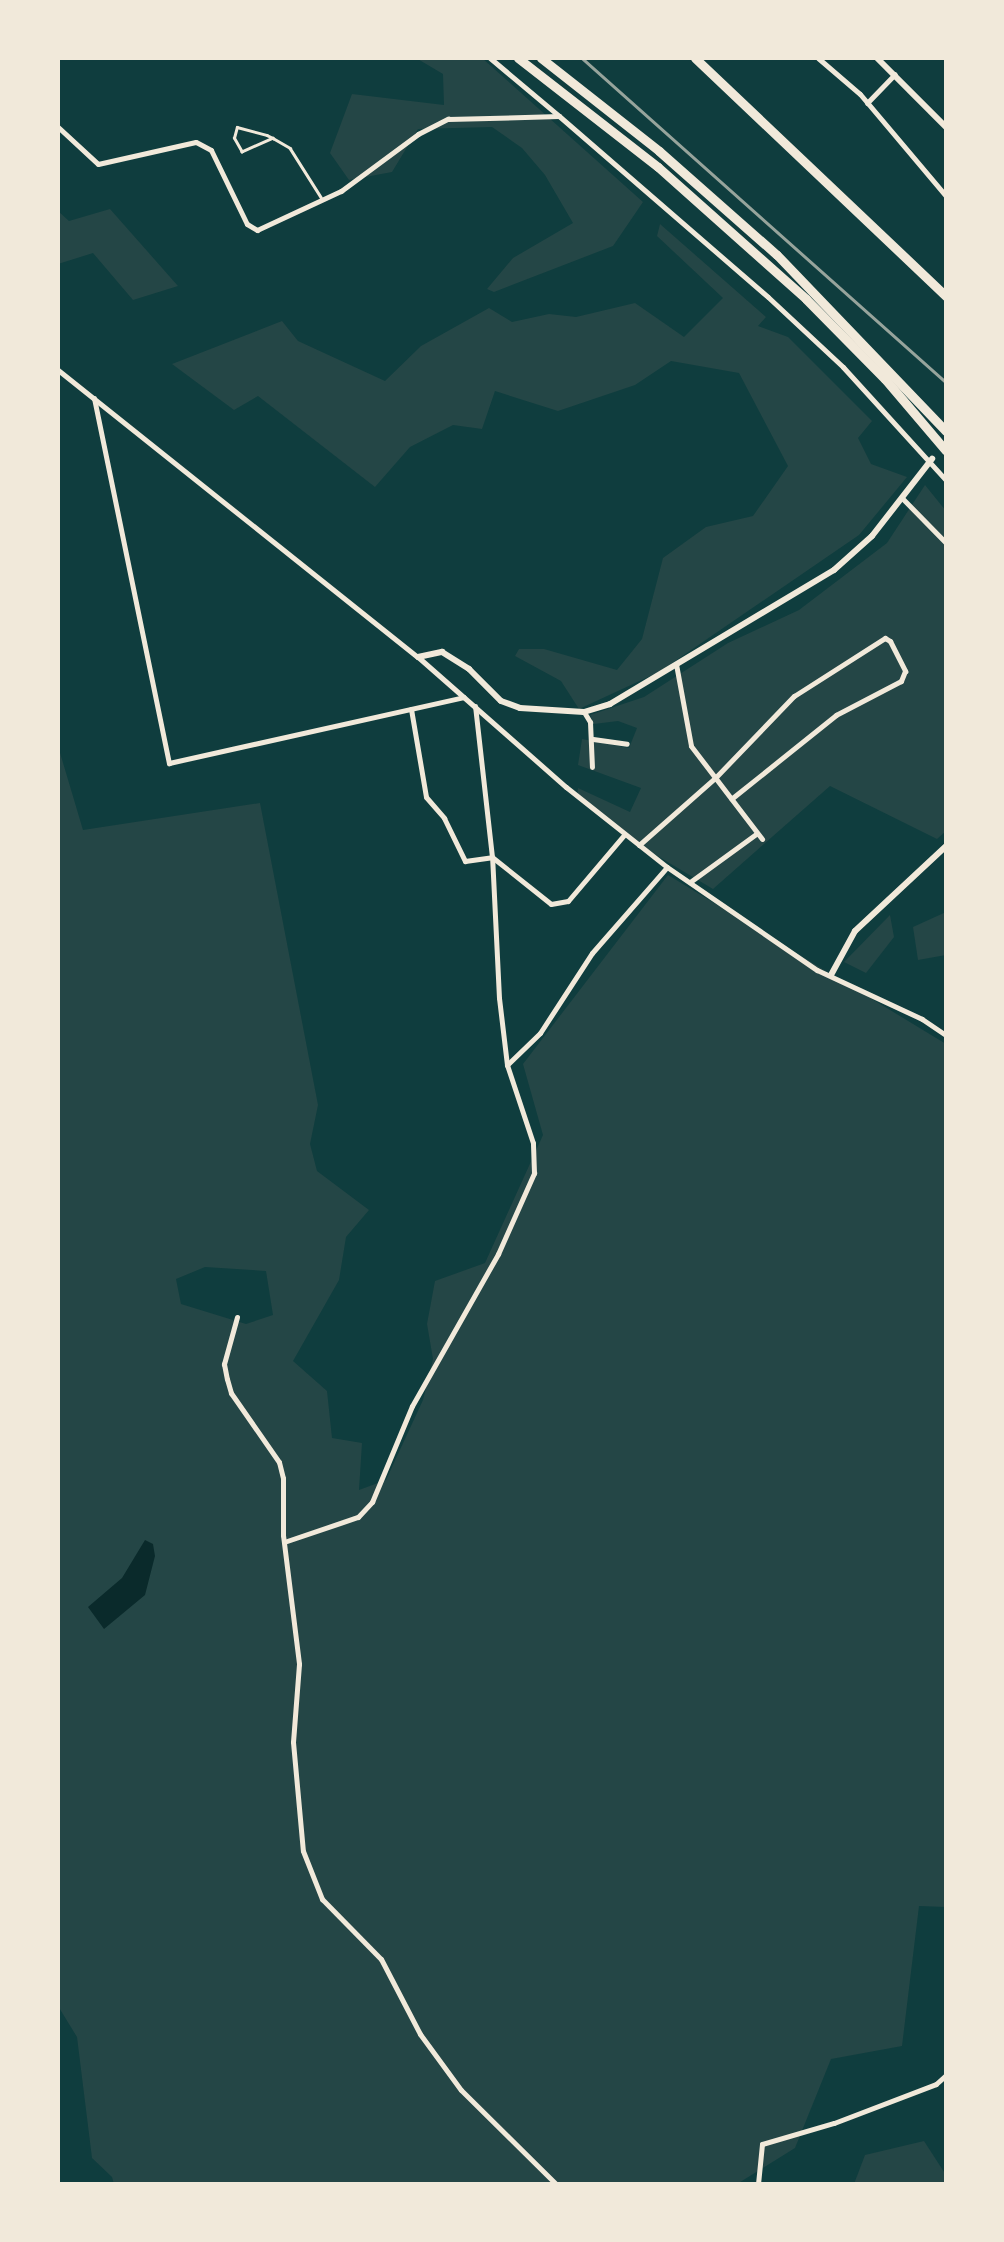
<!DOCTYPE html>
<style>
body{margin:0}
#map{position:relative;width:1004px;height:2242px;overflow:hidden;background:#0f3d3e;font-family:Raleway,sans-serif}
div>[style]{position:absolute}
[style*='--x']{left:calc(var(--x)*1px);top:calc(var(--y)*1px);width:calc(var(--w)*1px);rotate:calc(var(--a)*1deg)}
.green>*{inset:0;background:#244646}
.water>*{inset:0;background:#0a2a2b}
.service>*{height:2.5px;margin:-1.25px;padding:0 1.25px;transform-origin:1.25px;border-radius:1.25px;background:#f1e9da}
.minor>*{height:5px;margin:-2.5px;padding:0 2.5px;transform-origin:2.5px;border-radius:2.5px;background:#f1e9da}
.tertiary>*{height:6px;margin:-3px;padding:0 3px;transform-origin:3px;border-radius:3px;background:#f1e9da}
.primary>*{height:9px;margin:-4.5px;padding:0 4.5px;transform-origin:4.5px;border-radius:4.5px;background:#f1e9da}
.rail>*{height:2.5px;margin:-1.25px;padding:0 1.25px;transform-origin:1.25px;border-radius:1.25px;background:#97a49c}
span{translate:-50% -50%;white-space:nowrap;text-align:center;line-height:1.15;-webkit-text-stroke:8px #f1e9da;paint-order:stroke}
.frame{position:absolute;inset:0;border:60px solid #f1e9da;pointer-events:none}
</style>
<div id="map">
<div class="green">
<div style="clip-path:polygon(416px 58px,482px 58px,643px 202px,613px 246px,494px 292px,487px 289px,513px 258px,573px 223px,545px 175px,522px 148px,492px 127px,418px 129px,392px 172px,349px 180px,330px 153px,352px 94px,444px 105px,443px 74px)"></div>
<div style="clip-path:polygon(110px 209px,178px 286px,133px 300px,93px 253px,58px 264px,58px 211px,69px 221px)"></div>
<div style="clip-path:polygon(660px 224px,766px 317px,758px 326px,788px 337px,872px 421px,858px 438px,871px 464px,907px 477px,859px 535px,659px 672px,579px 709px,561px 681px,515px 656px,519px 649px,544px 649px,617px 670px,642px 639px,663px 558px,706px 527px,753px 516px,788px 466px,739px 373px,671px 361px,635px 385px,558px 411px,495px 391px,482px 429px,453px 425px,410px 447px,375px 487px,258px 396px,234px 410px,172px 364px,282px 321px,298px 341px,385px 381px,421px 346px,489px 308px,512px 322px,549px 314px,576px 317px,635px 303px,684px 337px,723px 298px,657px 236px)"></div>
<div style="clip-path:polygon(925px 485px,946px 511px,946px 831px,937px 839px,830px 786px,713px 889px,629px 839px,577px 798px,578px 788px,630px 812px,641px 788px,578px 765px,582px 739px,629px 748px,637px 728px,618px 721px,594px 724px,590px 715px,644px 697px,728px 643px,799px 610px,887px 543px)"></div>
<div style="clip-path:polygon(evenodd,58px 746px,83px 830px,260px 803px,318px 1105px,310px 1144px,317px 1171px,369px 1210px,346px 1237px,339px 1280px,293px 1361px,327px 1391px,332px 1438px,362px 1443px,359px 1490px,386px 1480px,423px 1400px,433px 1359px,427px 1324px,435px 1281px,485px 1263px,543px 1135px,523px 1064px,668px 875px,946px 1044px,946px 1907px,919px 1906px,902px 2046px,831px 2059px,795px 2148px,737px 2184px,114px 2184px,112px 2177px,92px 2158px,77px 2037px,58px 2006px,58px 746px,205px 1267px,266px 1271px,273px 1315px,246px 1324px,181px 1304px,176px 1279px,205px 1267px)"></div>
<div style="clip-path:polygon(946px 912px,946px 955px,918px 960px,913px 927px)"></div>
<div style="clip-path:polygon(890px 915px,894px 937px,866px 973px,844px 962px)"></div>
<div style="clip-path:polygon(924px 2141px,946px 2175px,946px 2184px,854px 2184px,865px 2155px)"></div>
</div>
<div class="water">
<div style="clip-path:polygon(145px 1540px,153px 1544px,155px 1556px,145px 1595px,104px 1629px,88px 1607px,122px 1578px)"></div>
</div>
<div class="service">
<div style="--x:273;--y:138;--w:34;--a:156"></div>
<div style="--x:242;--y:152;--w:16;--a:-120"></div>
<div style="--x:234;--y:138;--w:11;--a:-75"></div>
<div style="--x:237;--y:127;--w:31;--a:15"></div>
<div style="--x:267;--y:135;--w:7;--a:27"></div>
<div style="--x:273;--y:138;--w:20;--a:30"></div>
<div style="--x:290;--y:148;--w:58;--a:57.7"></div>
</div>
<div class="minor">
<div style="--x:490;--y:58;--w:90;--a:40"></div>
<div style="--x:818;--y:58;--w:55;--a:40.6"></div>
<div style="--x:860;--y:94;--w:133;--a:49.9"></div>
<div style="--x:867;--y:103;--w:40;--a:-46"></div>
<div style="--x:58;--y:127;--w:54;--a:42.8"></div>
<div style="--x:98;--y:164;--w:100;--a:-12.7"></div>
<div style="--x:196;--y:142;--w:17;--a:28"></div>
<div style="--x:211;--y:150;--w:82;--a:64.1"></div>
<div style="--x:247;--y:224;--w:12;--a:31"></div>
<div style="--x:257;--y:230;--w:93;--a:-24.9"></div>
<div style="--x:341;--y:191;--w:96;--a:-36.5"></div>
<div style="--x:418;--y:134;--w:34;--a:-27"></div>
<div style="--x:448;--y:119;--w:111;--a:-1.5"></div>
<div style="--x:559;--y:116;--w:276;--a:40.9"></div>
<div style="--x:768;--y:297;--w:103;--a:43"></div>
<div style="--x:843;--y:367;--w:153;--a:47.7"></div>
<div style="--x:58;--y:370;--w:460;--a:38.6"></div>
<div style="--x:418;--y:657;--w:197;--a:41.3"></div>
<div style="--x:566;--y:787;--w:129;--a:38.4"></div>
<div style="--x:667;--y:867;--w:182;--a:34.5"></div>
<div style="--x:817;--y:970;--w:116;--a:25"></div>
<div style="--x:922;--y:1019;--w:29;--a:34"></div>
<div style="--x:94;--y:398;--w:373;--a:78.4"></div>
<div style="--x:169;--y:763;--w:302;--a:-12.6"></div>
<div style="--x:902;--y:498;--w:63;--a:45.6"></div>
<div style="--x:676;--y:664;--w:83;--a:79.6"></div>
<div style="--x:691;--y:746;--w:117;--a:52.6"></div>
<div style="--x:411;--y:709;--w:89;--a:80.3"></div>
<div style="--x:426;--y:797;--w:28;--a:49"></div>
<div style="--x:444;--y:818;--w:48;--a:64"></div>
<div style="--x:465;--y:861;--w:27;--a:-8"></div>
<div style="--x:492;--y:857;--w:75;--a:38.5"></div>
<div style="--x:551;--y:904;--w:17;--a:-10"></div>
<div style="--x:568;--y:901;--w:87;--a:-49.7"></div>
<div style="--x:584;--y:712;--w:12;--a:59"></div>
<div style="--x:590;--y:722;--w:45;--a:87.5"></div>
<div style="--x:593;--y:739;--w:34;--a:8"></div>
<div style="--x:639;--y:845;--w:101;--a:-41.4"></div>
<div style="--x:715;--y:778;--w:114;--a:-46.1"></div>
<div style="--x:794;--y:696;--w:108;--a:-32.5"></div>
<div style="--x:885;--y:638;--w:6;--a:31"></div>
<div style="--x:890;--y:641;--w:34;--a:63"></div>
<div style="--x:905;--y:671;--w:11;--a:112"></div>
<div style="--x:901;--y:681;--w:73;--a:152.4"></div>
<div style="--x:836;--y:715;--w:134;--a:141.3"></div>
<div style="--x:690;--y:882;--w:82;--a:-36"></div>
<div style="--x:507;--y:1065;--w:46;--a:-44.1"></div>
<div style="--x:540;--y:1033;--w:95;--a:-57"></div>
<div style="--x:592;--y:953;--w:114;--a:-48.9"></div>
<div style="--x:237;--y:1317;--w:49;--a:105.5"></div>
<div style="--x:224;--y:1364;--w:15;--a:79"></div>
<div style="--x:227;--y:1379;--w:15;--a:74"></div>
<div style="--x:231;--y:1393;--w:84;--a:55.2"></div>
<div style="--x:279;--y:1462;--w:16;--a:76"></div>
<div style="--x:283;--y:1478;--w:57;--a:90"></div>
<div style="--x:283;--y:1535;--w:130;--a:82.9"></div>
<div style="--x:299;--y:1664;--w:78;--a:94.4"></div>
<div style="--x:293;--y:1742;--w:109;--a:84.8"></div>
<div style="--x:303;--y:1851;--w:52;--a:68.4"></div>
<div style="--x:322;--y:1899;--w:84;--a:45.5"></div>
<div style="--x:381;--y:1959;--w:85;--a:62.5"></div>
<div style="--x:420;--y:2034;--w:69;--a:53.8"></div>
<div style="--x:461;--y:2090;--w:134;--a:44.7"></div>
<div style="--x:284;--y:1542;--w:78;--a:-18.7"></div>
<div style="--x:358;--y:1517;--w:21;--a:-47"></div>
<div style="--x:372;--y:1502;--w:104;--a:-67.4"></div>
<div style="--x:412;--y:1406;--w:175;--a:-60.5"></div>
<div style="--x:498;--y:1254;--w:89;--a:-66"></div>
<div style="--x:534;--y:1173;--w:30;--a:-92"></div>
<div style="--x:533;--y:1143;--w:82;--a:-108.4"></div>
<div style="--x:507;--y:1065;--w:67;--a:-96.8"></div>
<div style="--x:499;--y:998;--w:141;--a:-92.8"></div>
<div style="--x:492;--y:857;--w:152;--a:-96.4"></div>
<div style="--x:758;--y:2184;--w:40;--a:-84.3"></div>
<div style="--x:762;--y:2144;--w:75;--a:-16.3"></div>
<div style="--x:834;--y:2123;--w:109;--a:-20.9"></div>
<div style="--x:936;--y:2084;--w:13;--a:-42"></div>
</div>
<div class="tertiary">
<div style="--x:877;--y:58;--w:98;--a:45"></div>
<div style="--x:418;--y:657;--w:25;--a:-12"></div>
<div style="--x:442;--y:652;--w:32;--a:32"></div>
<div style="--x:469;--y:669;--w:45;--a:45"></div>
<div style="--x:501;--y:701;--w:20;--a:20"></div>
<div style="--x:520;--y:708;--w:64;--a:3.6"></div>
<div style="--x:584;--y:712;--w:27;--a:-17"></div>
<div style="--x:610;--y:704;--w:261;--a:-30.9"></div>
<div style="--x:834;--y:570;--w:51;--a:-41.8"></div>
<div style="--x:872;--y:536;--w:98;--a:-52.1"></div>
<div style="--x:831;--y:975;--w:50;--a:-61.4"></div>
<div style="--x:855;--y:931;--w:125;--a:-43"></div>
</div>
<div class="primary">
<div style="--x:518;--y:58;--w:177;--a:37.9"></div>
<div style="--x:658;--y:167;--w:198;--a:41.7"></div>
<div style="--x:806;--y:299;--w:112;--a:45.4"></div>
<div style="--x:885;--y:379;--w:94;--a:49.7"></div>
<div style="--x:541;--y:58;--w:150;--a:38.2"></div>
<div style="--x:659;--y:151;--w:157;--a:41.4"></div>
<div style="--x:777;--y:255;--w:244;--a:46.2"></div>
<div style="--x:695;--y:58;--w:346;--a:43.5"></div>
</div>
<div class="rail">
<div style="--x:582;--y:58;--w:487;--a:41.7"></div>
</div>
<div class="frame"></div>
</div>
